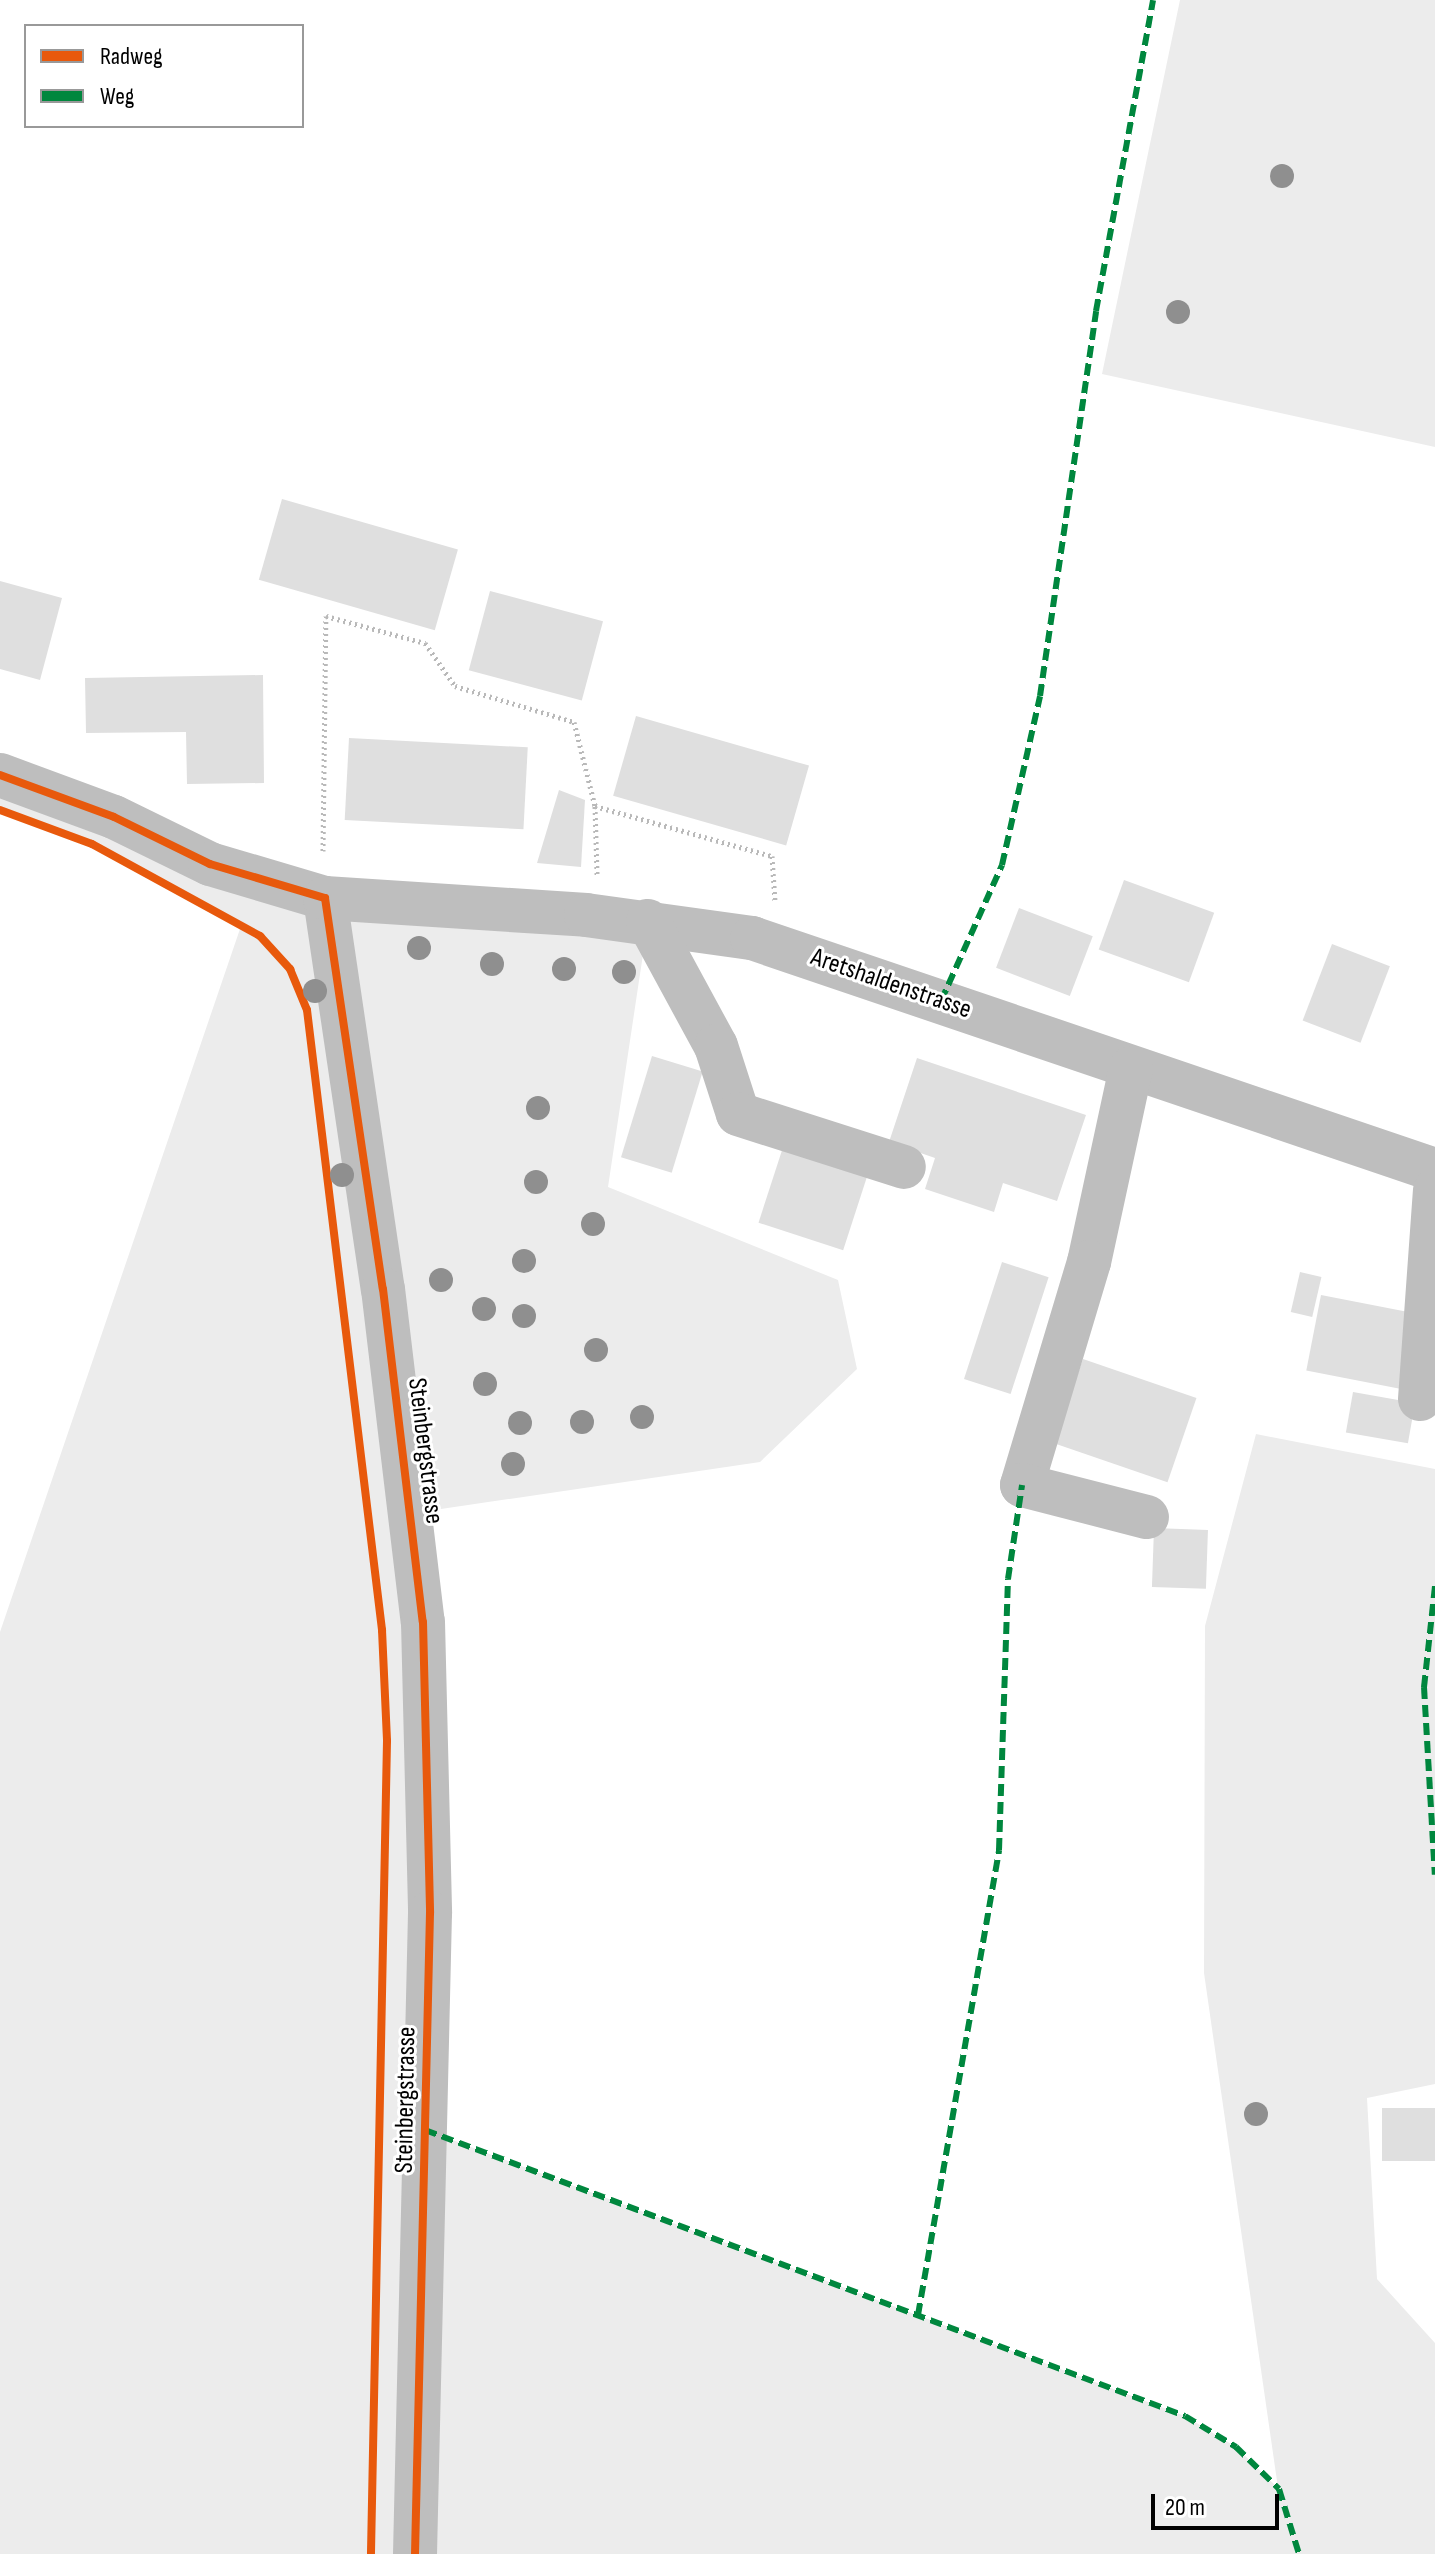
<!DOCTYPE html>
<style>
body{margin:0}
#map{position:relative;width:1435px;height:2554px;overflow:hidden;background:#fff;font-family:"Sofia Sans Condensed",sans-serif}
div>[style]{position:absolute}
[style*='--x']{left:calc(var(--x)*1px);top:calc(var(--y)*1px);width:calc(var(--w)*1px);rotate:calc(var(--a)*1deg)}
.green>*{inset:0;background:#ececec}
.building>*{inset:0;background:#dfdfdf;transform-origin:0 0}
.path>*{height:5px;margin-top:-2.5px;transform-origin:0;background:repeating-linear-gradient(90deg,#b9b9b9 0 2px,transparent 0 6px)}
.minor>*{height:44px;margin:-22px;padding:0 22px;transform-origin:22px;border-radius:22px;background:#bebebe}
.quiet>*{height:6px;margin-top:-3px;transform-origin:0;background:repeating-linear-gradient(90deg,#00873e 0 12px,transparent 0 18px)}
.cycleway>*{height:8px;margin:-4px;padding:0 4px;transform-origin:4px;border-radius:4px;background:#e8590c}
.trees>*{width:24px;height:24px;margin:-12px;border-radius:50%;background:#8f8f8f}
span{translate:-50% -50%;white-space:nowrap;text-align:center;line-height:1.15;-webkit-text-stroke:6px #fff;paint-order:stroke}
.street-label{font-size:26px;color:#000}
.legend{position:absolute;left:24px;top:24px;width:280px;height:104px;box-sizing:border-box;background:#fff;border:2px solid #999;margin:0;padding:10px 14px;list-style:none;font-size:24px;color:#000}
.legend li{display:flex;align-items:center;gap:16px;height:40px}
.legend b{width:40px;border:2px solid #999}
.scale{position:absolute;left:1151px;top:2494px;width:128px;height:36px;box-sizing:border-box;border:4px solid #000;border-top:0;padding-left:10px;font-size:24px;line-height:28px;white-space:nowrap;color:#000;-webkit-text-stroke:6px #fff;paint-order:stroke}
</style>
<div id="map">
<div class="green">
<div style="clip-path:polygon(1180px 0,1435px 0,1435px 447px,1102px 374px)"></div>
<div style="clip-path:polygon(0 775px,210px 864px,648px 921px,608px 1187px,838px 1280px,857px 1369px,760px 1462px,414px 1513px,426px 2130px,1185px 2416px,1236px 2447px,1278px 2488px,1204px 1973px,1205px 1626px,1256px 1434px,1435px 1469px,1435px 2084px,1367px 2098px,1377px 2279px,1435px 2343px,1435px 2554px,0 2554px,0 1632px,241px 926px,92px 844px,0 810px)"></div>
</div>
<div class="building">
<div style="left:282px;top:499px;width:183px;height:84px;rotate:16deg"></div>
<div style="clip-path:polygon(0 581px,62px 598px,40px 680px,0 669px)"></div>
<div style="left:490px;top:591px;width:117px;height:82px;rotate:15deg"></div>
<div style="clip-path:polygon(263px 675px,264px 783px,187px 784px,186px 732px,86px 733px,85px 678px)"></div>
<div style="left:636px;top:716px;width:180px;height:83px;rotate:16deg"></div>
<div style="left:349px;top:738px;width:179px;height:82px;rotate:3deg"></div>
<div style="clip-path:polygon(559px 790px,585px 800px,581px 867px,537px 863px)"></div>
<div style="left:1124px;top:880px;width:96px;height:74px;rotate:20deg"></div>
<div style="left:1019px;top:908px;width:79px;height:64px;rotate:21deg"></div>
<div style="left:1332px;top:944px;width:62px;height:82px;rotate:21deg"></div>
<div style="left:652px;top:1056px;width:53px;height:106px;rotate:17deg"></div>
<div style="clip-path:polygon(917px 1058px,1086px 1115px,1057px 1201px,1003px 1183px,994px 1212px,925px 1189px,935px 1158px,889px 1142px)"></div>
<div style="left:786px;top:1138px;width:89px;height:89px;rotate:18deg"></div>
<div style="left:1002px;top:1262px;width:49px;height:123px;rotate:18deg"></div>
<div style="left:1300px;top:1272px;width:22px;height:41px;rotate:13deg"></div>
<div style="left:1321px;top:1295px;width:98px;height:77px;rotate:11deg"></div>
<div style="left:1083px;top:1359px;width:120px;height:89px;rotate:19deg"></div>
<div style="left:1353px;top:1392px;width:63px;height:41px;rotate:10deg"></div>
<div style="left:1154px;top:1528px;width:54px;height:59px;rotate:2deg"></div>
<div style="left:1435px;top:2108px;width:53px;height:53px;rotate:90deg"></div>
</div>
<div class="path">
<div style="--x:595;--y:806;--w:184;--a:15.8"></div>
<div style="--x:772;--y:856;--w:45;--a:86.2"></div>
<div style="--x:323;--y:851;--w:235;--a:-89.3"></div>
<div style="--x:326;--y:616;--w:103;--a:15.3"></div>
<div style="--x:425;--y:643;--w:52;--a:55.1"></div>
<div style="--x:455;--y:686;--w:124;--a:16.8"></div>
<div style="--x:574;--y:722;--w:87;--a:76"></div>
<div style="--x:595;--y:806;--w:69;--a:88.3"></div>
</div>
<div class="minor">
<div style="--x:0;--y:775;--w:121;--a:20.2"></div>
<div style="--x:114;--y:817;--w:107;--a:26.1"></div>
<div style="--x:210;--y:864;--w:120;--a:16.5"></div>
<div style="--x:325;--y:898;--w:395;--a:81.6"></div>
<div style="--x:383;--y:1289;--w:335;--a:83.2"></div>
<div style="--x:423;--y:1622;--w:291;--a:88.6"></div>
<div style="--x:430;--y:1913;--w:641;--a:91.34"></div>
<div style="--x:325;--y:898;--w:262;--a:3.7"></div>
<div style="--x:586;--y:915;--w:168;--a:7.9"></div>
<div style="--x:752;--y:938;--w:721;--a:18.76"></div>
<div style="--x:648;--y:921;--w:142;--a:61.5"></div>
<div style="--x:716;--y:1046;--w:71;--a:72.1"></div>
<div style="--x:738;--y:1114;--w:174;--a:17.7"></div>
<div style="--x:1131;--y:1068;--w:198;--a:102.2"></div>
<div style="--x:1089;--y:1262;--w:233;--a:106.7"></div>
<div style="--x:1022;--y:1485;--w:129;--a:14.4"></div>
<div style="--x:1420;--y:1399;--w:209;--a:-85.9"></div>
</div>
<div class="quiet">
<div style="--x:941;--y:1001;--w:149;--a:-65.8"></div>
<div style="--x:1002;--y:865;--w:173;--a:-77.3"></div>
<div style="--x:1040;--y:696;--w:389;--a:-81.7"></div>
<div style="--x:1096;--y:311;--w:316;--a:-79.6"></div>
<div style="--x:1435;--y:1586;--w:102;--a:96.2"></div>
<div style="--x:1424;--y:1687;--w:188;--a:86.7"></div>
<div style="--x:425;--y:2130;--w:812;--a:20.62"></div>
<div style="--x:1185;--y:2416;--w:60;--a:31.3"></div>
<div style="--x:1236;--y:2447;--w:60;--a:44.3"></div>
<div style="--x:1279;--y:2489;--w:68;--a:72.9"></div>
<div style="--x:918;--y:2315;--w:472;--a:-80.1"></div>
<div style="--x:999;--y:1850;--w:271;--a:-88.1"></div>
<div style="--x:1008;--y:1579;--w:95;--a:-81.5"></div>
</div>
<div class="cycleway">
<div style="--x:0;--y:775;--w:121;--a:20.2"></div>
<div style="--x:114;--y:817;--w:107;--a:26.1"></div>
<div style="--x:210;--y:864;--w:120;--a:16.5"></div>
<div style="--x:325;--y:898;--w:395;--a:81.6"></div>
<div style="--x:383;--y:1289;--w:335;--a:83.2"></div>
<div style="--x:423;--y:1622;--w:291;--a:88.6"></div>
<div style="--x:430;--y:1913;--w:641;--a:91.34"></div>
<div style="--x:0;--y:810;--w:98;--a:20.3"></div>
<div style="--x:92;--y:844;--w:192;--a:28.7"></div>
<div style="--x:260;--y:936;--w:45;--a:47.7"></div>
<div style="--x:290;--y:969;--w:44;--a:67.5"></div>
<div style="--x:307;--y:1010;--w:625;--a:83.1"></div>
<div style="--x:382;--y:1630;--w:111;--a:87.4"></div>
<div style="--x:387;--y:1741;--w:813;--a:91.13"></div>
</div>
<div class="trees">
<div style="left:1282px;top:176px"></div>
<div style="left:1178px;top:312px"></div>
<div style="left:419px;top:948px"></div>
<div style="left:492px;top:964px"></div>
<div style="left:564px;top:969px"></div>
<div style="left:624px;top:972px"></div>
<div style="left:315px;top:991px"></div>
<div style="left:538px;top:1108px"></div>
<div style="left:342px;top:1175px"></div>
<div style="left:536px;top:1182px"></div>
<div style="left:593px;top:1224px"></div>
<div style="left:524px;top:1261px"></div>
<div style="left:441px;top:1280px"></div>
<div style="left:484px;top:1309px"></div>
<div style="left:524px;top:1316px"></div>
<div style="left:596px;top:1350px"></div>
<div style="left:485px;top:1384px"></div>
<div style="left:642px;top:1417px"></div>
<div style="left:582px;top:1422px"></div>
<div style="left:520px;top:1423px"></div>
<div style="left:513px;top:1464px"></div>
<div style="left:1256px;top:2114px"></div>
</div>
<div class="street-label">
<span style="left:891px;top:984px;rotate:19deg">Aretshaldenstrasse</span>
<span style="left:425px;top:1451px;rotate:83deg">Steinbergstrasse</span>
<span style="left:406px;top:2100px;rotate:-89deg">Steinbergstrasse</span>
</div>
<ul class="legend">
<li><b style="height:10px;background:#e8590c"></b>Radweg</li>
<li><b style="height:10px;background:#00873e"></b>Weg</li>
</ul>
<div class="scale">20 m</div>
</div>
